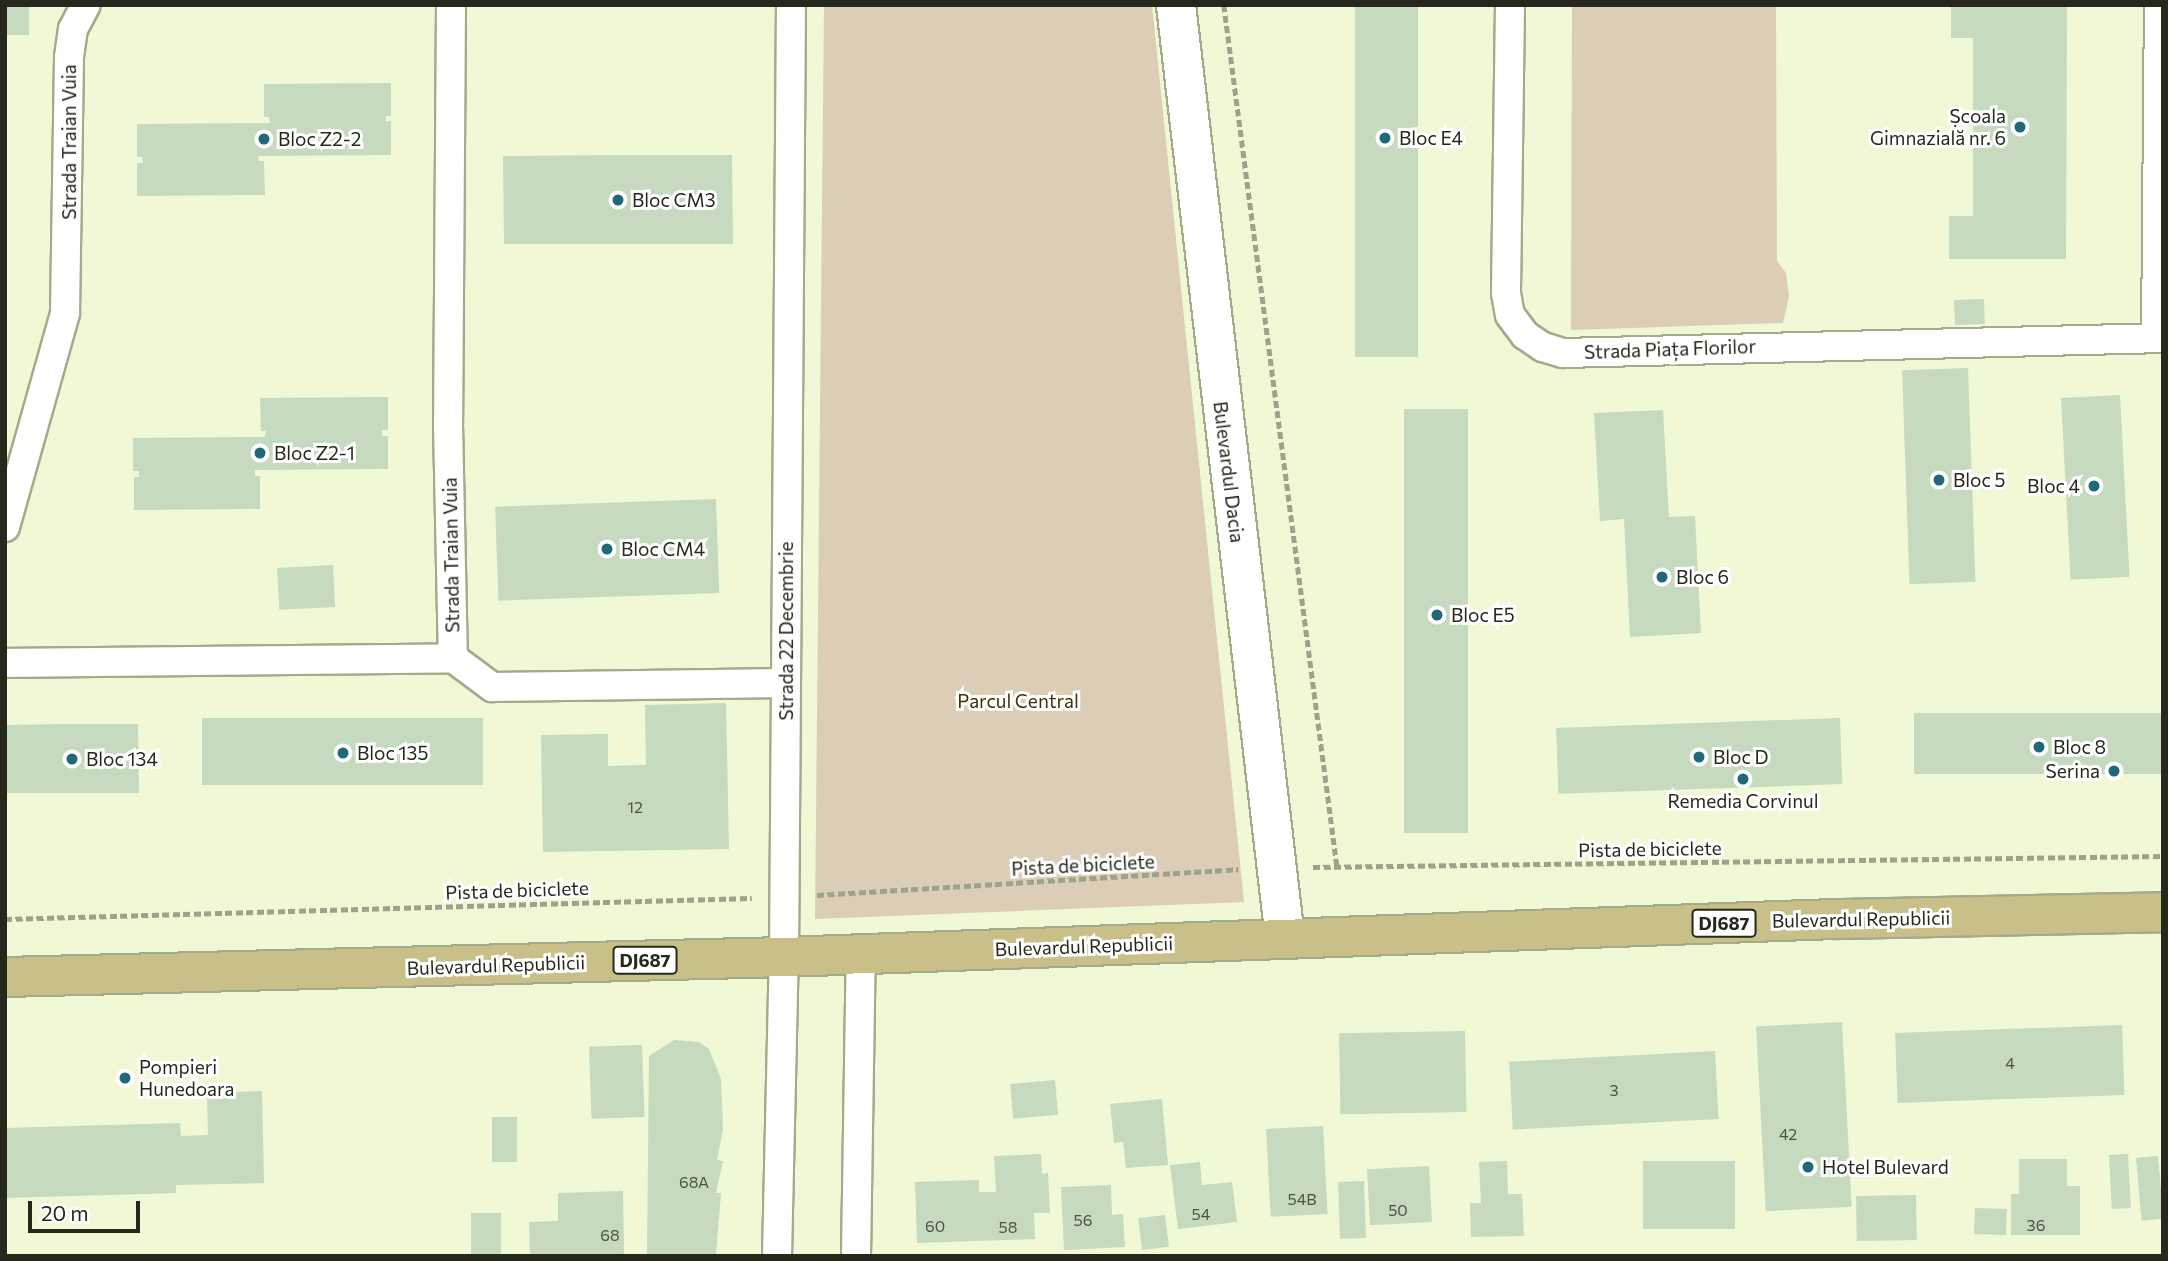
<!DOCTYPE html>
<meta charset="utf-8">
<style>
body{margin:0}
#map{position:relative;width:2168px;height:1261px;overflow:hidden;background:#f0f8d6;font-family:Commissioner,sans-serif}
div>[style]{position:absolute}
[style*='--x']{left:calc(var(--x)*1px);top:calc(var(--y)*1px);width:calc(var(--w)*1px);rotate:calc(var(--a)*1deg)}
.green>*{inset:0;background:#dbcdb6}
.building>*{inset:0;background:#c5dabe;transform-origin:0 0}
.path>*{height:4.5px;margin-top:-2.25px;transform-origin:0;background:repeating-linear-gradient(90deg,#9da38a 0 7px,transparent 0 10.5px)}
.roads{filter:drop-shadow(2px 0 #a3ab8b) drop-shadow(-2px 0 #a3ab8b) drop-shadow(0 2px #a3ab8b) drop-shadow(0 -2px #a3ab8b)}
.street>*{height:28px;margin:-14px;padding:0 14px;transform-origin:14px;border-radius:14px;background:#fff}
.secondary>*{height:38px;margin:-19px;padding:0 19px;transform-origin:19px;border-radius:19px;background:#fff}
.primary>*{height:38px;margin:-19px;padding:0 19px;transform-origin:19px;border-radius:19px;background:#c9bf88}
.dots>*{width:19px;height:19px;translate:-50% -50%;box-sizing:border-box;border:4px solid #fff;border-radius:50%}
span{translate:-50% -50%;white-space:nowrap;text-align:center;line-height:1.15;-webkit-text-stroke:6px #fff;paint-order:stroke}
.number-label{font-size:16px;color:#4d5444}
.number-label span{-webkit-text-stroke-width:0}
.shield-label span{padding:2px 5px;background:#fff;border:2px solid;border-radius:5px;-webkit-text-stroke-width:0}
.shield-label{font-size:18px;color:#25281b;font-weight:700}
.poi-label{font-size:19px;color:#25281b}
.right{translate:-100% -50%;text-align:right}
.left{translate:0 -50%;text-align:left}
.street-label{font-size:19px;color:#25281b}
.park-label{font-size:19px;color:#432e03}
.frame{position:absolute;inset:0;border:7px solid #25281b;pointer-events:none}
.scale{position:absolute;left:28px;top:1201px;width:112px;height:32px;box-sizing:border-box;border:4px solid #25281b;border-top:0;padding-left:9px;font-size:21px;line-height:24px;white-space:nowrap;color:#25281b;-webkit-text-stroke:5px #fff;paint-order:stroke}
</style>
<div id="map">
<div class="green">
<div style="clip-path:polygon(824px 5px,1152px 5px,1244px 902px,815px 919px)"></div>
<div style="clip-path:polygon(1572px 5px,1776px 5px,1777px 261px,1786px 273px,1789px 297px,1783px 323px,1571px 330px)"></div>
</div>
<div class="building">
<div style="left:5px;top:5px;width:24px;height:30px"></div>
<div style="left:1355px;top:5px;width:63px;height:352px"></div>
<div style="clip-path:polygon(1951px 5px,2067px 5px,2066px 259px,1949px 259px,1949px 216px,1973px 216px,1973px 38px,1951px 38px)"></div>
<div style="clip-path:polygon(391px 83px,391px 116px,386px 116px,386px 122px,391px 121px,391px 155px,258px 156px,259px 161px,264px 161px,265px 195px,137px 196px,137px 163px,143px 163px,142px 157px,137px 157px,137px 124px,270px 123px,269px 117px,264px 117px,264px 84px)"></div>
<div style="clip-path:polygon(618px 155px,732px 155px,733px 244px,504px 244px,503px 156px)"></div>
<div style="left:1984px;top:299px;width:25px;height:30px;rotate:88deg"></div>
<div style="left:1968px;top:368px;width:214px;height:66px;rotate:88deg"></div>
<div style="left:2120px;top:395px;width:182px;height:59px;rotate:87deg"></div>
<div style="clip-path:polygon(388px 397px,388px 430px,382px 430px,382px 436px,388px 436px,388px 469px,255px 470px,255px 476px,260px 476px,260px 509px,134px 510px,134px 477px,139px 477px,139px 471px,133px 471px,133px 438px,265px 437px,266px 431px,261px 431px,260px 398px)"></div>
<div style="left:1404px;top:409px;width:64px;height:424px"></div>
<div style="clip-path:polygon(1663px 410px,1669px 517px,1695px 516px,1701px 633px,1630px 637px,1624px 519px,1600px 521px,1594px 413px)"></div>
<div style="left:716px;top:499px;width:94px;height:221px;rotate:88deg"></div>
<div style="left:333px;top:565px;width:42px;height:56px;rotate:87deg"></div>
<div style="clip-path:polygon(726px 703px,729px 849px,543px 852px,541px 735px,608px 734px,608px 766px,646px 765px,645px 705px)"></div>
<div style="left:2163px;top:713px;width:61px;height:249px;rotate:90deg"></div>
<div style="left:483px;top:718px;width:67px;height:281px;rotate:90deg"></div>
<div style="left:1840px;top:718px;width:66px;height:284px;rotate:88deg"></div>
<div style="clip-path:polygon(64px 724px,138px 724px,139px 793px,5px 793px,5px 725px)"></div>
<div style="left:1842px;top:1022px;width:185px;height:86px;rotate:87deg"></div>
<div style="left:2122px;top:1025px;width:70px;height:227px;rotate:88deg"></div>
<div style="left:1465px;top:1031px;width:81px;height:126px;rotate:89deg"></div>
<div style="clip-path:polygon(674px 1040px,699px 1042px,709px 1049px,721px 1079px,723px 1129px,717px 1160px,723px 1161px,716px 1193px,721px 1193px,716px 1254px,647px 1254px,649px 1056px)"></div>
<div style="left:642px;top:1045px;width:72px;height:53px;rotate:88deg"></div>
<div style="left:1715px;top:1051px;width:68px;height:206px;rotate:87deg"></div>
<div style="left:1055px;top:1080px;width:35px;height:45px;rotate:85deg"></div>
<div style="clip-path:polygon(262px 1091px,264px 1183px,176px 1185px,176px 1193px,5px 1198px,5px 1128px,180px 1123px,181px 1136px,208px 1135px,207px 1093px)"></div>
<div style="clip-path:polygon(1162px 1099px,1168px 1165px,1126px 1168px,1123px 1142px,1114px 1143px,1110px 1104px)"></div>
<div style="left:492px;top:1117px;width:25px;height:45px"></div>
<div style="left:1323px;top:1126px;width:88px;height:57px;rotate:87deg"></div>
<div style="clip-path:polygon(1041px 1154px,1042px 1174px,1048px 1173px,1050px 1213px,1034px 1213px,1035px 1239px,917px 1243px,915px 1182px,979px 1180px,979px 1192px,996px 1192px,994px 1156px)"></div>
<div style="left:2128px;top:1154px;width:54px;height:19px;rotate:87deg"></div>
<div style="left:2158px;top:1156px;width:63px;height:22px;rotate:85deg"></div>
<div style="clip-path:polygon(2019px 1159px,2067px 1159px,2067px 1186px,2080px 1186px,2080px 1235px,2011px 1235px,2011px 1194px,2019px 1194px)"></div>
<div style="clip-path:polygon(1507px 1161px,1508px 1194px,1522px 1194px,1524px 1236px,1471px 1237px,1470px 1203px,1481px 1203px,1479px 1162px)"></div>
<div style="left:1643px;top:1161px;width:92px;height:68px"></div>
<div style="clip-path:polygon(1200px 1162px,1202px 1185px,1232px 1182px,1237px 1222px,1178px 1229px,1170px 1165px)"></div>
<div style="left:1429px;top:1166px;width:56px;height:62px;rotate:87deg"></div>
<div style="left:1364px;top:1181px;width:57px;height:26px;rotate:88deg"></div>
<div style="clip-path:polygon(1111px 1185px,1112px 1215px,1123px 1214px,1125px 1247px,1064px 1250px,1061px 1187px)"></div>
<div style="clip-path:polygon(623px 1191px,624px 1254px,530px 1256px,529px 1222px,558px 1221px,558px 1193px)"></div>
<div style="left:1916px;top:1195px;width:45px;height:60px;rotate:89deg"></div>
<div style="left:1975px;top:1208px;width:32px;height:26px;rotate:2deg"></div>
<div style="left:471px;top:1213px;width:30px;height:43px"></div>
<div style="left:1165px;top:1215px;width:32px;height:27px;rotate:83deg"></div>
</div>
<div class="path">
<div style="--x:1224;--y:5;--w:868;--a:82.52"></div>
<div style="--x:1313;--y:867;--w:850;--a:-0.74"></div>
<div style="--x:817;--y:895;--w:422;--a:-3.5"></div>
<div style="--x:5;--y:919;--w:747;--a:-1.61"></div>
</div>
<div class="roads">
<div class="street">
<div style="--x:451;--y:5;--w:419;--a:90.4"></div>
<div style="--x:448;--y:424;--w:234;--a:88.8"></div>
<div style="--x:1510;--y:5;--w:288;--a:90.8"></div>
<div style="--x:1506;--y:293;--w:22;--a:80"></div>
<div style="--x:1510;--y:315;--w:25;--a:53"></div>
<div style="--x:1525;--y:335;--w:22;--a:34"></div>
<div style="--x:1543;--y:347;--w:21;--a:17"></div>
<div style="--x:1563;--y:353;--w:600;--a:-1.43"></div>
<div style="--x:2156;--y:338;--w:333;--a:-89.5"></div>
<div style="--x:5;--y:527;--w:222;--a:-74.3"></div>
<div style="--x:65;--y:313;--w:256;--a:-89.1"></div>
<div style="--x:69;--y:57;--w:28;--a:-82"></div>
<div style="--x:73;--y:29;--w:27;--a:-62"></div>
<div style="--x:453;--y:658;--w:49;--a:36.6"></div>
<div style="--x:492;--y:687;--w:294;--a:-0.8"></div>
<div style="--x:5;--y:663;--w:448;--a:-0.6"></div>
<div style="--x:777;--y:1256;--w:299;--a:-88.7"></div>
<div style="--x:784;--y:957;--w:952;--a:-89.58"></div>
<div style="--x:856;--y:1256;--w:302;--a:-89.1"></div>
</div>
<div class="secondary">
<div style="--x:1176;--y:5;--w:940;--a:83.34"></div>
</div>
<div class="primary">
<div style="--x:5;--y:977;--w:779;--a:-1.47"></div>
<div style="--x:784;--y:957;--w:1054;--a:-2.07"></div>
<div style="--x:1837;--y:919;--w:326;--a:-1.2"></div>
</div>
</div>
<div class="dots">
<div style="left:2020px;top:127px;background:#226977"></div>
<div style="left:1385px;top:138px;background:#226977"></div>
<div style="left:264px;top:139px;background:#226977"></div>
<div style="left:618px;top:200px;background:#226977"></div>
<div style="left:260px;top:453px;background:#226977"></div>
<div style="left:1939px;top:480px;background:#226977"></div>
<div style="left:2094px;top:486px;background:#226977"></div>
<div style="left:607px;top:549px;background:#226977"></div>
<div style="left:1662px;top:577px;background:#226977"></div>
<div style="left:1437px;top:615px;background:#226977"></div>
<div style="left:2039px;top:747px;background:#226977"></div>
<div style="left:343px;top:753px;background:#226977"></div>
<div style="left:1699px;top:757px;background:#226977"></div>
<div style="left:72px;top:759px;background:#226977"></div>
<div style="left:2114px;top:771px;background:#226977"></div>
<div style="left:1743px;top:779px;background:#226977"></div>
<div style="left:125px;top:1078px;background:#226977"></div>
<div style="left:1808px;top:1167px;background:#226977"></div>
</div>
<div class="number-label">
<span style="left:635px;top:807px">12</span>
<span style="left:2010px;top:1063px">4</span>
<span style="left:1614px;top:1090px">3</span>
<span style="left:1788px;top:1134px">42</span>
<span style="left:694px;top:1182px">68A</span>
<span style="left:1302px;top:1199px">54B</span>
<span style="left:1398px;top:1210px">50</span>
<span style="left:1201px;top:1214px">54</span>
<span style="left:1083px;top:1220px">56</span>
<span style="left:2036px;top:1225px">36</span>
<span style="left:935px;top:1226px">60</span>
<span style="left:1008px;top:1227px">58</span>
<span style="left:610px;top:1235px">68</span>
</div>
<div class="shield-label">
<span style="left:1724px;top:923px">DJ687</span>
<span style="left:645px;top:960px">DJ687</span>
</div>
<div class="poi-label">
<span class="right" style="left:2006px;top:127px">Școala<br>Gimnazială nr. 6</span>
<span class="left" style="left:1399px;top:138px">Bloc E4</span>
<span class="left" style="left:278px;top:139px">Bloc Z2-2</span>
<span class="left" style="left:632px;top:200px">Bloc CM3</span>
<span class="left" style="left:274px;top:453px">Bloc Z2-1</span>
<span class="left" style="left:1953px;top:480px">Bloc 5</span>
<span class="right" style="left:2080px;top:486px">Bloc 4</span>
<span class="left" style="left:621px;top:549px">Bloc CM4</span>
<span class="left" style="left:1676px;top:577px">Bloc 6</span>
<span class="left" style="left:1451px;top:615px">Bloc E5</span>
<span class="left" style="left:2053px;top:747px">Bloc 8</span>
<span class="left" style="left:357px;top:753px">Bloc 135</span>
<span class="left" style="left:1713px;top:757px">Bloc D</span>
<span class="left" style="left:86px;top:759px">Bloc 134</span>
<span class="right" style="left:2100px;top:771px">Serina</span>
<span style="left:1743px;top:801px">Remedia Corvinul</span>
<span class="left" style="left:139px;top:1078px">Pompieri<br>Hunedoara</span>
<span class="left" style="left:1822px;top:1167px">Hotel Bulevard</span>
</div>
<div class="street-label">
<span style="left:69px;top:142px;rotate:-90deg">Strada Traian Vuia</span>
<span style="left:1670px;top:349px;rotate:-2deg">Strada Piața Florilor</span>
<span style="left:1229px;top:472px;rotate:83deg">Bulevardul Dacia</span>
<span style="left:451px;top:555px;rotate:-91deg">Strada Traian Vuia</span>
<span style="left:786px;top:631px;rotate:-90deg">Strada 22 Decembrie</span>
<span style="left:1650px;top:849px;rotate:-1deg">Pista de biciclete</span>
<span style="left:1083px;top:865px;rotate:-3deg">Pista de biciclete</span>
<span style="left:517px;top:890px;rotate:-2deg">Pista de biciclete</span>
<span style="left:1861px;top:919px;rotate:-1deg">Bulevardul Republicii</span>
<span style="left:1084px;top:946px;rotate:-2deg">Bulevardul Republicii</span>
<span style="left:496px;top:965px;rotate:-2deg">Bulevardul Republicii</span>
</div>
<div class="park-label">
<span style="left:1018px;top:701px">Parcul Central</span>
</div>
<div class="frame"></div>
<div class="scale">20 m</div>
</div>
